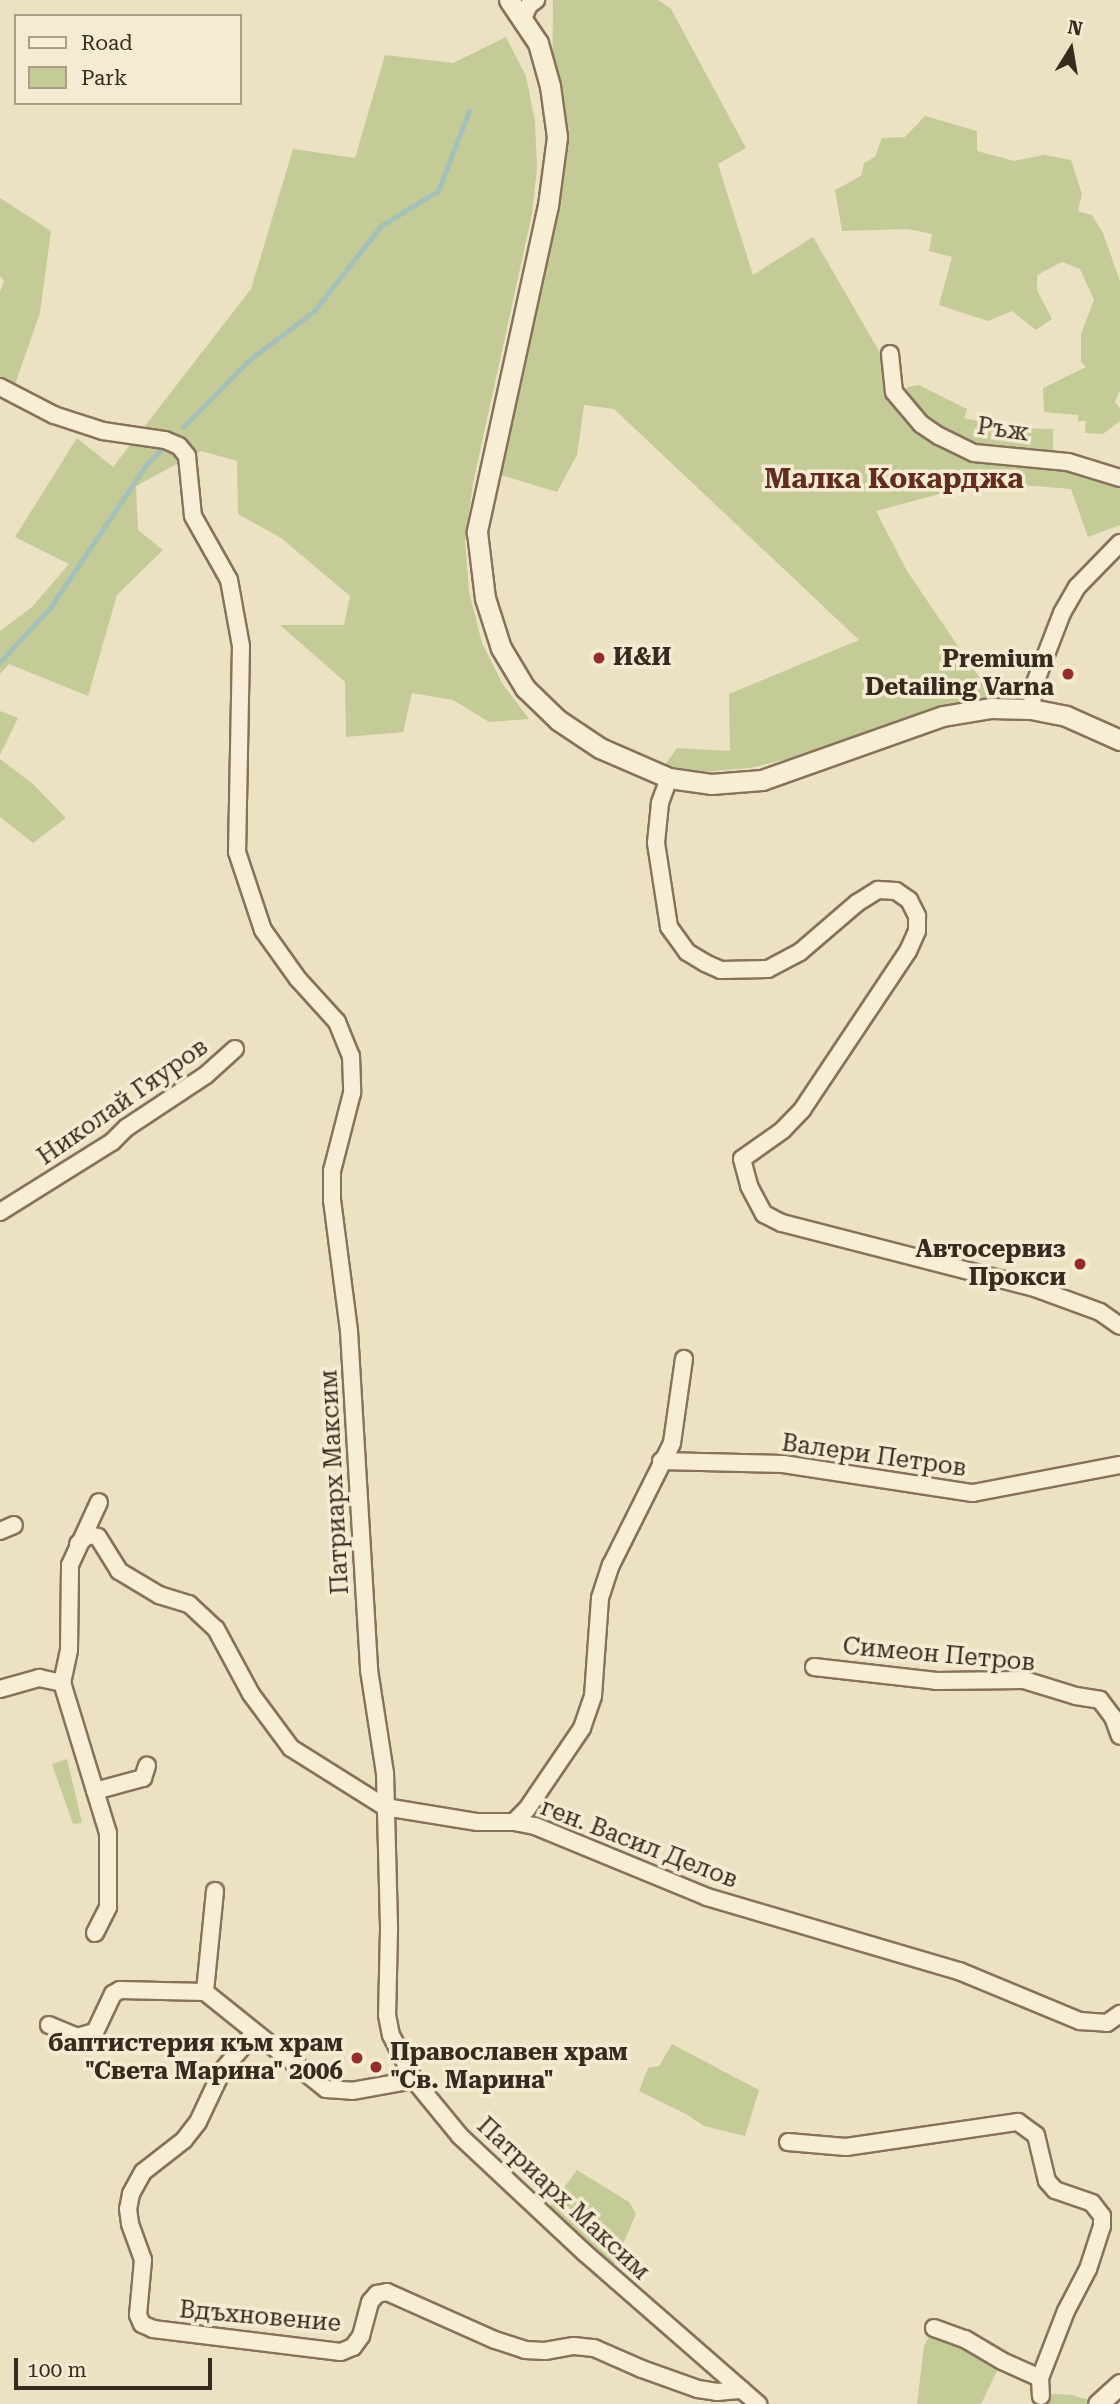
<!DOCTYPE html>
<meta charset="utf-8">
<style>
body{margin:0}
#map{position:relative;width:1120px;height:2404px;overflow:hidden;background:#ede1c3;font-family:"Roboto Serif",serif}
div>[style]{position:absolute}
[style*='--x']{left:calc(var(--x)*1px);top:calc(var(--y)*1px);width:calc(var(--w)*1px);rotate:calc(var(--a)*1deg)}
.green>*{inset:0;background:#c4cb97}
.stream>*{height:4.5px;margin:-2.25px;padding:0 2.25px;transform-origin:2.25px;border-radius:2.25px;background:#a5c0b8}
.roads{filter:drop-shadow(2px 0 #87725a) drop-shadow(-2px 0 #87725a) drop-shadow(0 2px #87725a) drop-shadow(0 -2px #87725a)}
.minor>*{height:16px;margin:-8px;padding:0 8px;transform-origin:8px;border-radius:8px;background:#f8eed6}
.tertiary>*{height:19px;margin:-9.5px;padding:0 9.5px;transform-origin:9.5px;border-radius:9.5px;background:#f8eed6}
.dots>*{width:19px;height:19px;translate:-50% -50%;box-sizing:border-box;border:4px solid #f4ebd2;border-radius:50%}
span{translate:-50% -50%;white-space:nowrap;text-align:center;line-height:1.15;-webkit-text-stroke:7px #f4ebd2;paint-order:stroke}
.street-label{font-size:24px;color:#372a1e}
.poi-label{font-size:24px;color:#372a1e;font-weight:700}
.left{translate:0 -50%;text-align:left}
.right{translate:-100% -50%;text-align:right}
.quarter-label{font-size:28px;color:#622d1e;font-weight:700}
.legend{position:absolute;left:14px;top:14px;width:228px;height:91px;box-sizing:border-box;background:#f4ebd2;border:2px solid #a89e8a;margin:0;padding:9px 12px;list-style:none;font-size:21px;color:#372a1e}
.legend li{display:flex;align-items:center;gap:14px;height:35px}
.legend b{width:35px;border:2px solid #a89e8a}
.north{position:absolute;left:1036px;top:14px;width:70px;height:70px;-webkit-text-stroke:5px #f4ebd2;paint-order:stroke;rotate:11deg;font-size:19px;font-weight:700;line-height:28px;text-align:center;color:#372a1e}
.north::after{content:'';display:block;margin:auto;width:24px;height:32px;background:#372a1e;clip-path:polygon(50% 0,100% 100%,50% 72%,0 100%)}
.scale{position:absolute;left:14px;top:2358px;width:198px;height:32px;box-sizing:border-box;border:4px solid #372a1e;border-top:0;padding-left:9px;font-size:21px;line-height:24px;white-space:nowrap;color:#372a1e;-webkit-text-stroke:5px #f4ebd2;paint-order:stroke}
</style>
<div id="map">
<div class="green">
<div style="clip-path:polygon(553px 0,658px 0,671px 9px,746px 148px,718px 164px,753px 275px,813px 237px,890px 370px,888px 395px,974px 459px,1070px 472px,1120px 487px,1120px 525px,1088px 537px,1071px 489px,984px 482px,876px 511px,907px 571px,994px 699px,928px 710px,824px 750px,750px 768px,703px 772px,665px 765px,677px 748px,730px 751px,729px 694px,859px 640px,614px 409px,584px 405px,577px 455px,557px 492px,494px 473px,551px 220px)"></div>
<div style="clip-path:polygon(506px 37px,526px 76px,535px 121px,537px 168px,532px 214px,473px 483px,465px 541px,469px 592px,482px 643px,502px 683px,529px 719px,489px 722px,453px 700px,412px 693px,403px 732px,346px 737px,345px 682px,280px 625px,344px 625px,350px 596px,281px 538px,238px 514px,237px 461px,201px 451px,136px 486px,138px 530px,163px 550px,117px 595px,88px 696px,9px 664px,0 674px,0 631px,32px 607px,69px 564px,15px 537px,77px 438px,113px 467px,251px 289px,293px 149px,355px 158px,385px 55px,453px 63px)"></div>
<div style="clip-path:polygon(925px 116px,977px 131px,977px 151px,1014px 161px,1044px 155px,1071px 160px,1082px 194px,1078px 211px,1092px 215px,1103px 233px,1120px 281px,1120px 390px,1115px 402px,1120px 408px,1120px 421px,1103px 434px,1085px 433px,1086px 421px,1078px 421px,1078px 415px,1044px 412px,1043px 388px,1086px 367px,1081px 362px,1081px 334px,1094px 300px,1080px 269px,1062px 262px,1037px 275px,1037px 290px,1052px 319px,1036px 330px,1012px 311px,988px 321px,939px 305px,952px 257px,929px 251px,932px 234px,908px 229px,842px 231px,835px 190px,861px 176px,864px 163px,875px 157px,882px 138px,905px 137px)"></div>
<div style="clip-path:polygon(0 198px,51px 231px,40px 313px,12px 393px,0 387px,0 292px,4px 281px,0 276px)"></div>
<div style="clip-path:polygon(919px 385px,967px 409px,964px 418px,1011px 428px,1053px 429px,1053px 460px,1008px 455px,939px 436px,897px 396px,908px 387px)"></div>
<div style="clip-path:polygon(0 711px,18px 718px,0 755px)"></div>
<div style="clip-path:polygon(0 759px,33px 784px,66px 818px,33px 843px,0 817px)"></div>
<div style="clip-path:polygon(67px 1759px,76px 1797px,82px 1823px,73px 1824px,52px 1764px)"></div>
<div style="clip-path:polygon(672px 2044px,759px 2090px,745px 2136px,704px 2126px,686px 2114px,639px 2091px,648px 2068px,659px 2066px)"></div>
<div style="clip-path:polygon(577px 2170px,629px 2202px,636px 2214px,610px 2274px,544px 2214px)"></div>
<div style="clip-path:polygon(934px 2328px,1002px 2361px,981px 2404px,917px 2404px,924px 2346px)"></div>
<div style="clip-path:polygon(1055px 2394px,1071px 2395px,1093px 2401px,1091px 2404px,1032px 2404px,1041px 2396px)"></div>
</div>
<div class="stream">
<div style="--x:183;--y:427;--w:93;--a:-45.4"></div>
<div style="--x:248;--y:361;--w:83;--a:-37.1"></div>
<div style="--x:314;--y:311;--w:108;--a:-51.8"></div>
<div style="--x:381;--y:226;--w:67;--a:-31.6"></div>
<div style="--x:438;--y:191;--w:86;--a:-68.8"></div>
<div style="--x:0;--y:662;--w:74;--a:-47.2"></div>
<div style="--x:50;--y:608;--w:172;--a:-56.1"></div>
<div style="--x:146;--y:465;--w:21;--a:-45"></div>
</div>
<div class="roads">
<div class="minor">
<div style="--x:523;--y:18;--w:14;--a:-65"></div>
<div style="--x:529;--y:5;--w:9;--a:-36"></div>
<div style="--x:890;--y:354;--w:38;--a:84"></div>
<div style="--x:894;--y:392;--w:42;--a:49.8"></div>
<div style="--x:921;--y:424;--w:22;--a:34"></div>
<div style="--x:939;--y:436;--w:39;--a:26"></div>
<div style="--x:974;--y:453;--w:94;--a:5.5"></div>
<div style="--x:1068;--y:462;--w:54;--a:17.1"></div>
<div style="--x:0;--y:387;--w:61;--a:27.4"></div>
<div style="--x:54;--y:415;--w:52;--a:18.1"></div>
<div style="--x:103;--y:431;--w:63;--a:8.3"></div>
<div style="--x:165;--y:440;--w:15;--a:23"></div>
<div style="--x:179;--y:446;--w:13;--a:51"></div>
<div style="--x:187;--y:456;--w:60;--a:84.3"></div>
<div style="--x:193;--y:516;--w:73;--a:60.6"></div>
<div style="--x:229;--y:580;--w:67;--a:79.7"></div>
<div style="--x:241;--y:646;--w:206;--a:91.1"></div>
<div style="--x:237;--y:852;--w:82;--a:71.6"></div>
<div style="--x:263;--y:930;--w:60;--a:54.5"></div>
<div style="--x:298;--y:979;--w:58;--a:47.8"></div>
<div style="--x:337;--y:1022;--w:37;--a:68"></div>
<div style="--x:351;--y:1056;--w:37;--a:88"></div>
<div style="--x:352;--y:1093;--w:81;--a:104.4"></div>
<div style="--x:332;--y:1171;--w:29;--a:90"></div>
<div style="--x:332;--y:1200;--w:132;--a:82.6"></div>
<div style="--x:349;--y:1331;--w:340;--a:86.6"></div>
<div style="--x:369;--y:1670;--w:104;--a:81.2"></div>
<div style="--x:385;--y:1773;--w:157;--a:88.5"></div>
<div style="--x:389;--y:1930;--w:85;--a:91.3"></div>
<div style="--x:387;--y:2015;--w:20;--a:79"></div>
<div style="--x:391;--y:2035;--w:51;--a:62.9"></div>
<div style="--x:414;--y:2080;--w:72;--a:50.6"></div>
<div style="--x:460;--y:2136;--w:171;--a:43.1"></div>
<div style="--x:585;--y:2253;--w:230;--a:41.1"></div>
<div style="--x:1031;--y:709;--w:26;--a:-81"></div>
<div style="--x:1035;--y:683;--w:75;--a:-68.9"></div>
<div style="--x:1062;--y:613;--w:30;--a:-60"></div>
<div style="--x:1077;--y:587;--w:62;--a:-45.7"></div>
<div style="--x:669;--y:778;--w:27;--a:110"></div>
<div style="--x:660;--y:803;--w:40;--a:95.7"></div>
<div style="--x:656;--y:843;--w:85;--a:81.2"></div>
<div style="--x:669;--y:927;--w:31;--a:54"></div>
<div style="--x:687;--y:952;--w:21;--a:31"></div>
<div style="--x:705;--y:963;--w:17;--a:24"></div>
<div style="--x:721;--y:970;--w:47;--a:-1.2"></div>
<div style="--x:768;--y:969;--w:36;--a:-28"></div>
<div style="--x:800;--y:952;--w:75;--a:-40.7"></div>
<div style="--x:857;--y:903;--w:25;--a:-32"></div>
<div style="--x:878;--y:890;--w:18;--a:3"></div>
<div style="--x:896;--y:891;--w:16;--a:35"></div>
<div style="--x:909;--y:900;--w:18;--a:63"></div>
<div style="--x:917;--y:916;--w:15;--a:90"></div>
<div style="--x:917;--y:931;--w:22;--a:114"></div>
<div style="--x:908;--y:951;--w:191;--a:123.7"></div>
<div style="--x:802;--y:1110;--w:28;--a:134"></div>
<div style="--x:783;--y:1130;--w:50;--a:144.7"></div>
<div style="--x:742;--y:1159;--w:28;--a:75"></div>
<div style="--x:749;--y:1186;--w:32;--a:62"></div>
<div style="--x:764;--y:1214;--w:20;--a:27"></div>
<div style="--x:782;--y:1223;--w:258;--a:14.4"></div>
<div style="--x:1032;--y:1287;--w:72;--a:20.2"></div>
<div style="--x:1100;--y:1312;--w:24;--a:35"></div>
<div style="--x:0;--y:1212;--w:132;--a:-32"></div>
<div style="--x:112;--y:1142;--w:20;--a:-45"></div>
<div style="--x:126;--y:1128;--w:96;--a:-33.5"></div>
<div style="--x:206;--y:1075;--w:39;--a:-42"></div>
<div style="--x:661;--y:1461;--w:122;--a:1.4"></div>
<div style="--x:783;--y:1464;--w:192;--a:8.7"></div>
<div style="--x:973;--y:1493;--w:150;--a:-10.8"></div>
<div style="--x:0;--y:1531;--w:15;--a:-23"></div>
<div style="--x:78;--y:1544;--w:13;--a:-42"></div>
<div style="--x:88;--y:1535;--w:10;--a:11"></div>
<div style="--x:98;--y:1537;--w:40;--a:58"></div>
<div style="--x:119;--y:1571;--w:47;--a:31"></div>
<div style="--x:159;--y:1595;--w:31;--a:17"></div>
<div style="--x:189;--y:1604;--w:37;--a:43"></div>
<div style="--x:216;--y:1629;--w:74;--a:61.7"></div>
<div style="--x:251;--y:1694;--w:67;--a:53.5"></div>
<div style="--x:291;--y:1748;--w:111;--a:32.1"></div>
<div style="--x:385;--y:1807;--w:94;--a:9.2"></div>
<div style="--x:478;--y:1822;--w:36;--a:0"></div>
<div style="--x:514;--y:1822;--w:21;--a:11"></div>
<div style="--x:535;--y:1826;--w:186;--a:22.4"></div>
<div style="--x:707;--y:1897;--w:263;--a:16.4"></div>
<div style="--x:959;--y:1971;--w:131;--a:22.5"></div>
<div style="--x:1080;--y:2021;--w:27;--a:4"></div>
<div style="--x:1107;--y:2023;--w:16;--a:-35"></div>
<div style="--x:814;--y:1667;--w:123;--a:6.5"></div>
<div style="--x:936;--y:1681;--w:88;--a:-0.7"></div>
<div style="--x:1024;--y:1680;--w:54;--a:17.1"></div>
<div style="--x:1076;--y:1696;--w:24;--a:9"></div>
<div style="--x:1100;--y:1700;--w:21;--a:53"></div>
<div style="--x:1113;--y:1717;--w:20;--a:70"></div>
<div style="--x:0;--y:1689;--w:41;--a:-15.8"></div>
<div style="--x:39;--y:1678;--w:24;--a:12"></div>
<div style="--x:95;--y:1791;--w:50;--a:-15.2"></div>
<div style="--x:143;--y:1778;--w:13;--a:-72"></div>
<div style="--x:514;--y:1822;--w:18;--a:-45"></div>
<div style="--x:527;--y:1809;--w:98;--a:-55.8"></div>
<div style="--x:582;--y:1728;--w:34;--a:-71"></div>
<div style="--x:593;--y:1696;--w:98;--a:-85.9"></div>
<div style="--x:600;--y:1598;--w:35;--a:-72"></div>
<div style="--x:611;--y:1565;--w:136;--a:-63.4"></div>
<div style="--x:672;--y:1443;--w:85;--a:-81.9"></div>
<div style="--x:215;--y:1891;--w:101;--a:95.7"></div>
<div style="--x:205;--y:1992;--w:155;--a:38.7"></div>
<div style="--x:326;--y:2089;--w:26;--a:4"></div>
<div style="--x:352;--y:2091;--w:63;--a:-10.1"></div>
<div style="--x:95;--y:1933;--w:29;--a:-63"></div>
<div style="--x:108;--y:1907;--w:74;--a:-90"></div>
<div style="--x:108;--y:1833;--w:157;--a:-107"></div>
<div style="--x:62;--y:1683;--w:34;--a:-78"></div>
<div style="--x:69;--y:1650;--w:85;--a:-89.3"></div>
<div style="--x:70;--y:1565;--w:69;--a:-65.3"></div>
<div style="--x:49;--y:2025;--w:30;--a:23"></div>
<div style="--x:77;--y:2037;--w:19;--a:-16"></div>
<div style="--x:95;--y:2032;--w:42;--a:-64.7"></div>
<div style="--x:113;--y:1994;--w:8;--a:-30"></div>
<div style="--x:120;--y:1990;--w:85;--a:1.3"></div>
<div style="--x:254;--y:2033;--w:50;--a:130.1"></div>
<div style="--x:222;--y:2071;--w:56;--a:115.2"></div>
<div style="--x:198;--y:2122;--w:23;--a:128"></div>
<div style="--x:184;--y:2140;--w:52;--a:142"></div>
<div style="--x:143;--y:2172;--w:25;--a:119"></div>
<div style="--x:131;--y:2194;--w:15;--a:101"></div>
<div style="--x:128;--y:2209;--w:15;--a:82"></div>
<div style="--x:130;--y:2224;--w:38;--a:70"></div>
<div style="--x:143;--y:2260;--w:55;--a:95.2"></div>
<div style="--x:138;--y:2315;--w:10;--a:66"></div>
<div style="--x:142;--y:2324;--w:12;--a:24"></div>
<div style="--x:153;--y:2329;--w:189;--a:7"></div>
<div style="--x:341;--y:2352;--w:13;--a:-23"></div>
<div style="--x:353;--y:2347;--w:14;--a:-54"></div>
<div style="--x:361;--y:2336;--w:35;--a:-75"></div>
<div style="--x:370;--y:2302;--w:11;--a:-49"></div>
<div style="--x:377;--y:2294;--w:10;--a:-11"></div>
<div style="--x:387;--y:2292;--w:118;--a:24"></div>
<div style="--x:495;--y:2340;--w:32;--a:18"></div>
<div style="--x:525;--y:2350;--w:20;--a:3"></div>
<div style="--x:545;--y:2351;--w:29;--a:-10"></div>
<div style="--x:574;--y:2346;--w:20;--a:6"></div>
<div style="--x:594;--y:2348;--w:52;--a:23.6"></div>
<div style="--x:642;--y:2369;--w:59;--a:19.7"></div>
<div style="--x:698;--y:2389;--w:19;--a:9"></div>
<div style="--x:717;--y:2392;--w:25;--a:-5"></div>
<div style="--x:788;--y:2142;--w:58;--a:4.9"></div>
<div style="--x:846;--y:2147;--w:174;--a:-8.3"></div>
<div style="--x:1018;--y:2122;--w:22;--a:36"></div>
<div style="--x:1036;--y:2135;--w:47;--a:76.6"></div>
<div style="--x:1047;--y:2181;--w:12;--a:48"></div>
<div style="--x:1055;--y:2190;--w:39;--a:19"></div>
<div style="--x:1092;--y:2203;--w:16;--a:52"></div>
<div style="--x:1102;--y:2216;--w:10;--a:90"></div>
<div style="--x:1102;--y:2226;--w:45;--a:108"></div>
<div style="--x:1088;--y:2269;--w:47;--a:117.6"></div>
<div style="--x:1066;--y:2311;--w:72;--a:111.2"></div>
<div style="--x:1040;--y:2378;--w:18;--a:87"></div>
<div style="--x:934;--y:2328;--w:33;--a:20"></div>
<div style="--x:965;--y:2339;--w:43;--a:30.7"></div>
<div style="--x:1002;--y:2361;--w:42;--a:24.1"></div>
</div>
<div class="tertiary">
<div style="--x:509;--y:0;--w:52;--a:56"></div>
<div style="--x:538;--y:43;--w:45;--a:74.4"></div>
<div style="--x:550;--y:86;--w:51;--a:82.2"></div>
<div style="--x:557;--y:137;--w:69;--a:97.5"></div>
<div style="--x:548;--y:205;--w:335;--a:102.3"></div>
<div style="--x:477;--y:532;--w:66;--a:83.1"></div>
<div style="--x:485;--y:598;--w:52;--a:72.3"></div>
<div style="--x:501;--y:648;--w:47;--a:59"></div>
<div style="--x:525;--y:688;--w:46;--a:44.1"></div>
<div style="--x:558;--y:720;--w:50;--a:33.7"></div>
<div style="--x:600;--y:748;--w:75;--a:23.5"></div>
<div style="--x:669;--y:778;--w:42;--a:8.1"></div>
<div style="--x:711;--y:784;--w:51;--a:-4.5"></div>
<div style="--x:762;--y:780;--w:192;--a:-19.5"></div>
<div style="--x:943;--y:716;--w:49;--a:-9.5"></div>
<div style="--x:991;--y:708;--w:40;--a:1.4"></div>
<div style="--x:1031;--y:709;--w:36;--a:11"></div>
<div style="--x:1066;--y:716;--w:59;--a:24"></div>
<div style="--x:1098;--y:2404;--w:30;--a:-42"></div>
</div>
</div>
<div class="dots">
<div style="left:599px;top:658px;background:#942c2c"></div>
<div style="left:1068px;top:674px;background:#942c2c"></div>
<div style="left:1080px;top:1264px;background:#942c2c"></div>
<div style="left:357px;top:2058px;background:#942c2c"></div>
<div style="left:376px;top:2067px;background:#942c2c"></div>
</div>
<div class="street-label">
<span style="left:1003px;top:430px;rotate:8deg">Ръж</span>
<span style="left:123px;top:1102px;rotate:-35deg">Николай Гяуров</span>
<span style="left:874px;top:1456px;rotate:8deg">Валери Петров</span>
<span style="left:335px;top:1482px;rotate:-93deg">Патриарх Максим</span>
<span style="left:939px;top:1655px;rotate:5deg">Симеон Петров</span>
<span style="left:639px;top:1844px;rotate:21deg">ген. Васил Делов</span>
<span style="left:563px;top:2199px;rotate:43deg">Патриарх Максим</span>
<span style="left:260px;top:2317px;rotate:5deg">Вдъхновение</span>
</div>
<div class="poi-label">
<span class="left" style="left:613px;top:658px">И&amp;И</span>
<span class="right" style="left:1054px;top:674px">Premium<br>Detailing Varna</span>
<span class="right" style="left:1066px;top:1264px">Автосервиз<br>Прокси</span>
<span class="right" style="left:343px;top:2058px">баптистерия към храм<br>"Света Марина" 2006</span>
<span class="left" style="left:390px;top:2067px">Православен храм<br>"Св. Марина"</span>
</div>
<div class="quarter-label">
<span style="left:894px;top:479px">Малка Кокарджа</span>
</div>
<ul class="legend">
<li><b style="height:9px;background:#f8eed6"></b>Road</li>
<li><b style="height:19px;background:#c4cb97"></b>Park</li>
</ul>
<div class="north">N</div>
<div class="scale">100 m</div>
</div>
